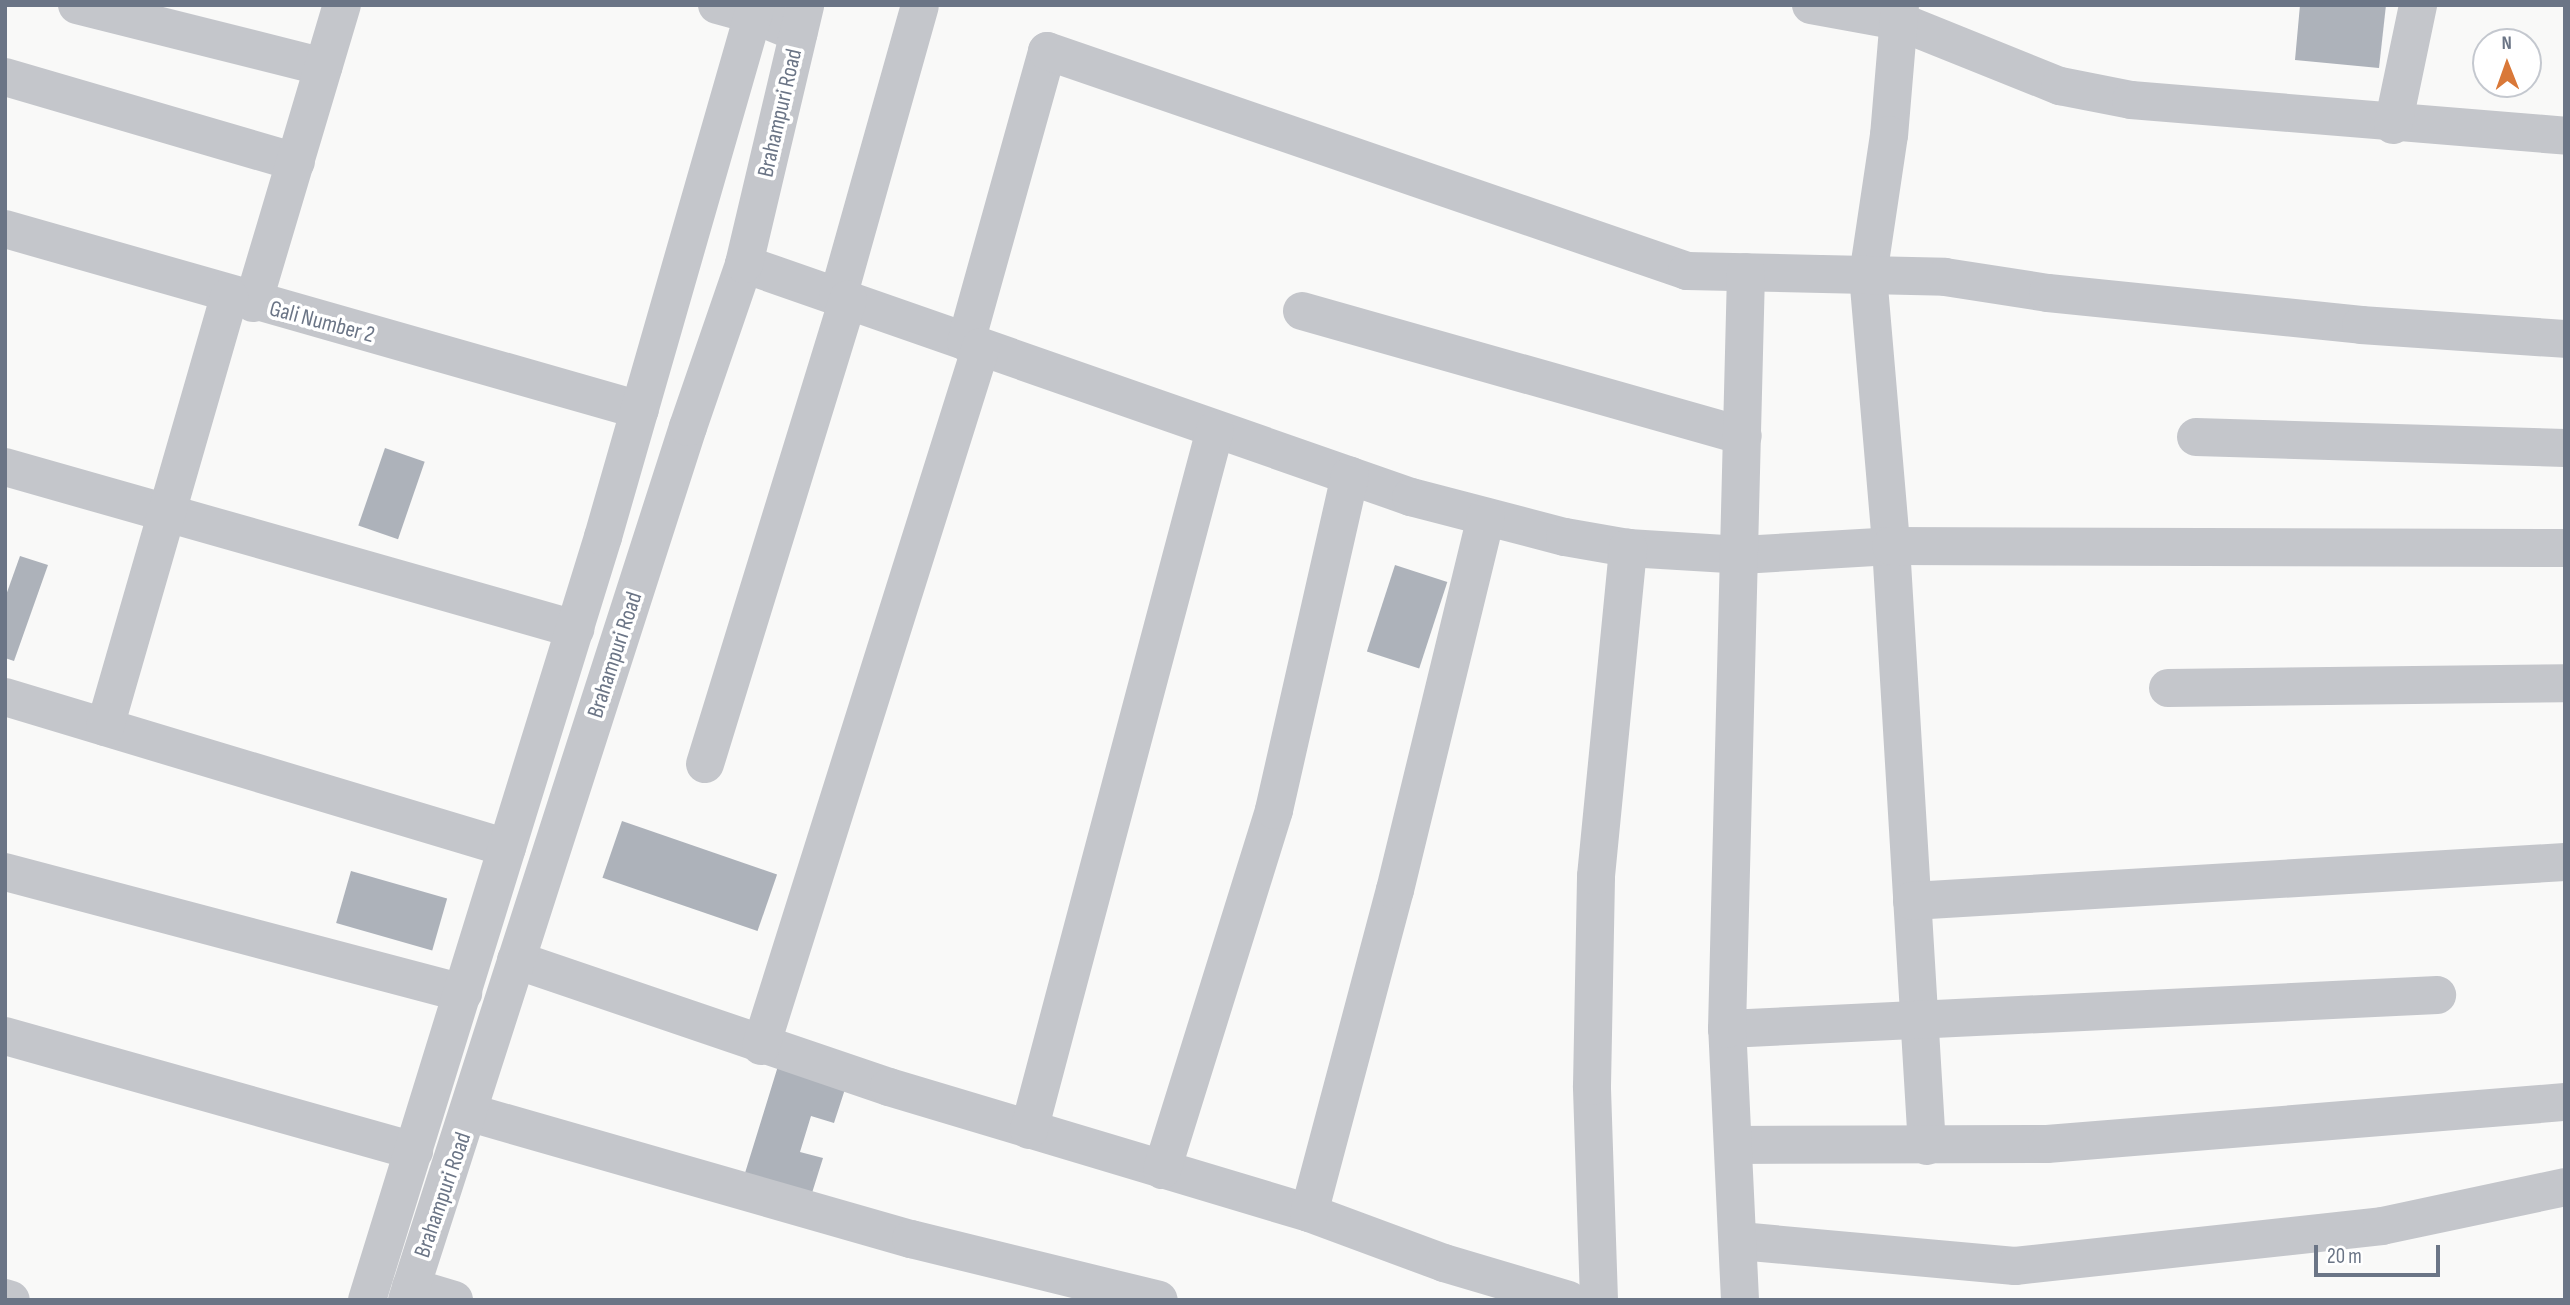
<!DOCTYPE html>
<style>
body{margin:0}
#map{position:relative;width:2570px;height:1305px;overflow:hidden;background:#f9f9f8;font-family:"Sofia Sans Condensed",sans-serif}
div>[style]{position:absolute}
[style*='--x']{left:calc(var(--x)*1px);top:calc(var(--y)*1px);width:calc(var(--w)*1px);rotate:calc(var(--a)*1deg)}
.building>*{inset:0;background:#adb2ba;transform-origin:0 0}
.minor>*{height:38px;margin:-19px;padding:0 19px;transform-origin:19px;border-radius:19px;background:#c4c6cb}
.tertiary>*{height:38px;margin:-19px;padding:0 19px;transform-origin:19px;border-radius:19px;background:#c4c6cb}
span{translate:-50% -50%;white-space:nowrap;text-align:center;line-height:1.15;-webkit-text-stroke:7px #fff;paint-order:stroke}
.street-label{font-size:23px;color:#6b7586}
.frame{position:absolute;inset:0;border:7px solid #6b7586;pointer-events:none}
.north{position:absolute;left:2472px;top:28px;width:70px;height:70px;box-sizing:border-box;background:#fff;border:2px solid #c4c8cf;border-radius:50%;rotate:359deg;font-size:19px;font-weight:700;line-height:28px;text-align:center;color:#6b7586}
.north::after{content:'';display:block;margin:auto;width:24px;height:32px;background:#d97838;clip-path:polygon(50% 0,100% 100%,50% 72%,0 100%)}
.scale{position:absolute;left:2314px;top:1245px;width:126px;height:32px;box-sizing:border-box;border:4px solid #6b7586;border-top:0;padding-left:9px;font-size:21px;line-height:24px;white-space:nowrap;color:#6b7586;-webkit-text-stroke:5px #fff;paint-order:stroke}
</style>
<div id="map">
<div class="building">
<div style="clip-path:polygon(2300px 5px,2386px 5px,2379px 68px,2295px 60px)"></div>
<div style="left:385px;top:448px;width:42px;height:82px;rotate:19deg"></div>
<div style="clip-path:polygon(20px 556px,48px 565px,14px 661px,5px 658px,5px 598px)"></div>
<div style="left:1395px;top:565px;width:55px;height:91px;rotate:18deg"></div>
<div style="left:622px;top:821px;width:164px;height:60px;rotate:19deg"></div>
<div style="left:351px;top:871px;width:100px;height:54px;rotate:16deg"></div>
<div style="clip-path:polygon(778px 1066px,846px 1086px,834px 1123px,811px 1116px,800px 1152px,823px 1158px,812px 1193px,745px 1173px)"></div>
</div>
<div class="minor">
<div style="--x:77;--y:5;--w:254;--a:14.1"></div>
<div style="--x:1811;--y:5;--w:88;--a:10.4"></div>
<div style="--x:1898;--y:21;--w:175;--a:21.9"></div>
<div style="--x:2060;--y:86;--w:72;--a:11.2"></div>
<div style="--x:2131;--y:100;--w:435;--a:4.7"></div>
<div style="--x:1900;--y:5;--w:130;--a:94.8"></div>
<div style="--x:1889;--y:135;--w:142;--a:98.5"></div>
<div style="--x:1868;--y:275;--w:272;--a:85.1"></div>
<div style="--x:1891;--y:546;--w:601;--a:86.57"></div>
<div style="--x:754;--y:15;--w:48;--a:22.2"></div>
<div style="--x:5;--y:77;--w:303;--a:16.3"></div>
<div style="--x:2393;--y:125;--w:123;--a:-78.2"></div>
<div style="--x:5;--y:229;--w:660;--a:15.91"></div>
<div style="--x:744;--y:264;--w:707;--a:19.26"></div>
<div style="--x:1411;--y:497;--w:159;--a:14.6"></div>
<div style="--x:1565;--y:537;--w:64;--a:9.9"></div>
<div style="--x:1628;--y:548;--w:113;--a:3.5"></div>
<div style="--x:1741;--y:555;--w:150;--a:-3.4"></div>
<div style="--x:1891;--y:546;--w:674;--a:0.17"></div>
<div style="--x:838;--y:297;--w:302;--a:-74.3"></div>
<div style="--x:253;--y:303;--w:311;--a:-73.4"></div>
<div style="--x:1302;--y:311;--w:458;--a:15.8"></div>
<div style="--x:966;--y:342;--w:302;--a:-74.4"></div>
<div style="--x:1047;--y:51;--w:677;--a:18.97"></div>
<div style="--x:1687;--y:271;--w:258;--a:1.3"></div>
<div style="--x:1945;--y:277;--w:104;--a:8.8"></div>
<div style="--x:2048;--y:293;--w:315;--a:5.8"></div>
<div style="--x:2361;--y:325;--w:204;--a:3.9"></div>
<div style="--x:2196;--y:437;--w:369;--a:1.7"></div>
<div style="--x:5;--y:467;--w:593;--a:15.87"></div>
<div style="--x:2168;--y:688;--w:397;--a:-0.7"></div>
<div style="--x:5;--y:697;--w:524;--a:16.74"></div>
<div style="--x:105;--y:727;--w:448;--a:-73.9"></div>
<div style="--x:705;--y:764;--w:486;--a:-72.9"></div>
<div style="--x:5;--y:872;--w:474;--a:14.8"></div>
<div style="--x:1912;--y:901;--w:654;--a:-3.42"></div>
<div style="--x:516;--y:960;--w:394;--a:18.8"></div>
<div style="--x:889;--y:1087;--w:438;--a:16.7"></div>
<div style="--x:1309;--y:1213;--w:144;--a:20.3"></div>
<div style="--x:1444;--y:1263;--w:130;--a:16.5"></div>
<div style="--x:1727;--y:1029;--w:711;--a:-2.74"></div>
<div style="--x:5;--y:1036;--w:425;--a:15.7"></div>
<div style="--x:761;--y:1046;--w:733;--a:-72.53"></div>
<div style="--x:471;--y:1113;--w:458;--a:16"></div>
<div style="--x:911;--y:1239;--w:255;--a:13.8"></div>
<div style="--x:1029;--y:1130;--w:724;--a:-75.12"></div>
<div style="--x:1733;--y:1145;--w:314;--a:-0.2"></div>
<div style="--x:2047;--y:1144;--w:520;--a:-4.64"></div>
<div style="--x:1162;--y:1170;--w:377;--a:-72.7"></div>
<div style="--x:1274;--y:810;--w:343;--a:-77.2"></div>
<div style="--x:1309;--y:1213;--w:334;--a:-75.1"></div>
<div style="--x:1395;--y:890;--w:384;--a:-76.3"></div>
<div style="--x:1740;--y:1241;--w:276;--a:5.2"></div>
<div style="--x:2015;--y:1266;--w:369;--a:-6.2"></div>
<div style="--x:2382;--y:1226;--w:187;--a:-12"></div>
<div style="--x:411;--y:1287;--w:45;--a:16.8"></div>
<div style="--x:5;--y:1298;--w:6;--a:18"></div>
<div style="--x:1599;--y:1300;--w:214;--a:-91.9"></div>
<div style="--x:1592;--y:1086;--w:210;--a:-88.9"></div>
<div style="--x:1596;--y:876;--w:330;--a:-84.4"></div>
<div style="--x:1740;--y:1300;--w:271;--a:-92.7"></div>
<div style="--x:1727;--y:1029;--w:757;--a:-88.56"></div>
</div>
<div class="tertiary">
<div style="--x:717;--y:5;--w:38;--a:15"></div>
<div style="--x:367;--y:1300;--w:799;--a:-72.81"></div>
<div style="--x:603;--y:537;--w:554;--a:-73.96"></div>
<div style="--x:407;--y:1300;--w:917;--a:-72.16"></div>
<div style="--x:688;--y:427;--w:172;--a:-71"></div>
<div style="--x:744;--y:264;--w:266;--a:-76.7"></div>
</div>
<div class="street-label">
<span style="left:780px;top:113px;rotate:-77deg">Brahampuri Road</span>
<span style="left:322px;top:322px;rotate:15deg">Gali Number 2</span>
<span style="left:615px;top:655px;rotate:-72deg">Brahampuri Road</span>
<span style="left:443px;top:1195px;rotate:-71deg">Brahampuri Road</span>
</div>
<div class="frame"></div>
<div class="north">N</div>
<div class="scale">20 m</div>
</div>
